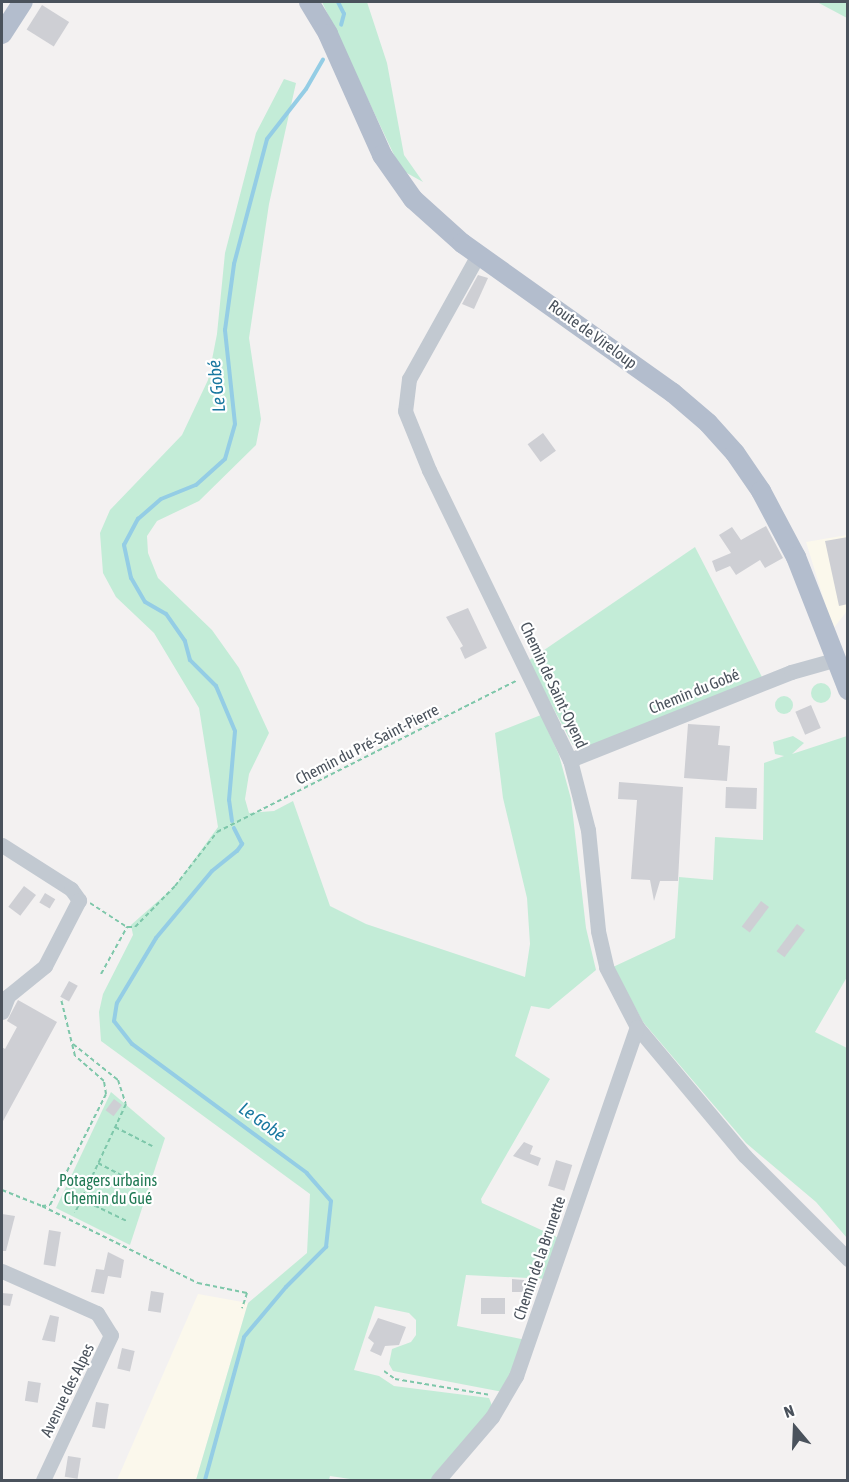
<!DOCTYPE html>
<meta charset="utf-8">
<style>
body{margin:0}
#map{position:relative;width:849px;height:1482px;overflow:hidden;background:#f3f1f1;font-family:"Asap Condensed",sans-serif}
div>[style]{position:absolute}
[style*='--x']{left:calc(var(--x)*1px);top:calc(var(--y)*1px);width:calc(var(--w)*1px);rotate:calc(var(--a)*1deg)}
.commercial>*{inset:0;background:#fbf8ec}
.green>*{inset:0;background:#c3ecd7}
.round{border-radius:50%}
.stream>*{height:4px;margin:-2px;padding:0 2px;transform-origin:2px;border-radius:2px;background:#94cde5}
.building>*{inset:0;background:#cecfd4;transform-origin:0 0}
.path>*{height:2px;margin-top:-1px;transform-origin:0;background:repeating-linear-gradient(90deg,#7ec7aa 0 4.5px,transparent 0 7.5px)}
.minor>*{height:15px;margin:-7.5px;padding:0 7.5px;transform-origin:7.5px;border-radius:7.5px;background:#c2c9d1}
.major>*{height:20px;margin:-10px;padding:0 10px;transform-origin:10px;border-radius:10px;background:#b3bdcd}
span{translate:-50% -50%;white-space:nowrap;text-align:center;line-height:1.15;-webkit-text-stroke:4.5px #fff;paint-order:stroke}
.street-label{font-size:16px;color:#4a525c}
.park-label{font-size:16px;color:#207954}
.water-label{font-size:18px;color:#1978a0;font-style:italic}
.frame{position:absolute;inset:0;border:3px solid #4a525c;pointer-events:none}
.north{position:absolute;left:765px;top:1398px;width:60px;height:60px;-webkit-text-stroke:4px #fff;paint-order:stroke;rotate:341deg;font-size:16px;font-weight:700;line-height:24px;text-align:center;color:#4a525c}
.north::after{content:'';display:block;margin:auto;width:21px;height:27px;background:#4a525c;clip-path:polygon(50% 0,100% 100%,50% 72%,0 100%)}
</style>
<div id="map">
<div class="commercial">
<div style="clip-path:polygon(847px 535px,847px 611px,833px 629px,806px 542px)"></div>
<div style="clip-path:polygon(198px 1294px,248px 1303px,196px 1480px,117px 1480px)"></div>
</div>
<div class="green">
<div style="clip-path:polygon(322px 2px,367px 2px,387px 63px,404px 155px,423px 182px,405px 172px,395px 157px)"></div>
<div style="clip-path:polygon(817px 2px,847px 2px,847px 18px)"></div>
<div style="clip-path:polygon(284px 79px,296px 83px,269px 204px,249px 338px,261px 419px,256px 445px,199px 501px,157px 521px,147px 536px,148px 553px,158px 578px,212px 630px,239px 668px,269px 733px,249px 774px,245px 799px,249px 813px,274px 811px,293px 801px,330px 906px,366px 924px,525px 977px,530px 944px,527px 898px,503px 798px,495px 733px,541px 715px,559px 755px,571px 799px,586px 928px,596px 970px,549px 1009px,531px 1006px,515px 1056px,550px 1079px,481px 1199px,482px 1203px,561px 1239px,548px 1279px,466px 1275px,457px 1326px,526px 1340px,503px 1392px,393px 1371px,389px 1364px,392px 1349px,411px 1342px,416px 1335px,416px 1320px,409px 1313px,375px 1306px,354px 1370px,379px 1376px,394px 1386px,489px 1398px,493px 1408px,432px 1480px,357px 1480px,330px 1476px,329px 1480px,196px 1480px,248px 1303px,307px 1253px,310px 1194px,101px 1041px,99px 1012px,103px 994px,133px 935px,131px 925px,175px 886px,218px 827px,199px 708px,154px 633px,116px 597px,103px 573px,100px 533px,110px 510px,182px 435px,208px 380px,217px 334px,225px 253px,256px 133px)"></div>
<div style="clip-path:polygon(695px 547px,763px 679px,584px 749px,573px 745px,528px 661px)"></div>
<div class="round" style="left:811px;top:683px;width:20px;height:20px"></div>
<div class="round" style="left:775px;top:696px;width:18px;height:18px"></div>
<div style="clip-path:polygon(793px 736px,804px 743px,792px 754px,847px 736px,847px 977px,815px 1032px,847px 1048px,847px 1238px,816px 1202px,746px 1143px,643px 1022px,613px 967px,675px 938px,679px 877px,713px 880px,715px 837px,763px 840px,764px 763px,784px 756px,775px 754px,773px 742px)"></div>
<div style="clip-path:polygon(111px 1092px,165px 1138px,130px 1245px,56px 1208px)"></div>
</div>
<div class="stream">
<div style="--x:338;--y:2;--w:13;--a:63"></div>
<div style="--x:344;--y:14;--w:11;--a:105"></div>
<div style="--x:232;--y:821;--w:21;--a:-98"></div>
<div style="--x:229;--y:800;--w:69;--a:-85"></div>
<div style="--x:235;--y:731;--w:49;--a:-112.9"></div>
<div style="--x:216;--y:686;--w:37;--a:-135"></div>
<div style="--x:190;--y:660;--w:20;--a:-105"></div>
<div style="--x:185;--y:641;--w:33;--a:-125"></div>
<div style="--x:166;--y:614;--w:24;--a:-150"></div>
<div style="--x:145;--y:602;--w:28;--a:-120"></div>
<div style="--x:131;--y:578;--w:34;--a:-102"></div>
<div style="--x:124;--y:545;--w:30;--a:-62"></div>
<div style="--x:138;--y:519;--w:30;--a:-41"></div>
<div style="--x:161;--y:499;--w:38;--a:-22"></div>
<div style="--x:196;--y:485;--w:39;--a:-42"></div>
<div style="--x:225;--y:459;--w:36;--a:-74"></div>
<div style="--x:235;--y:424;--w:95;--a:-96.1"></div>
<div style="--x:225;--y:330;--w:67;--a:-82.2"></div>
<div style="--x:234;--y:264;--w:129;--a:-75.2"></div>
<div style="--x:267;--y:139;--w:63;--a:-52"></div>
<div style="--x:306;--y:89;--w:34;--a:-60"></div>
<div style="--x:205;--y:1480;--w:148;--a:-74.7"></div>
<div style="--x:244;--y:1337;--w:65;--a:-50"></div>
<div style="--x:286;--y:1287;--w:57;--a:-45"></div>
<div style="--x:326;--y:1247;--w:46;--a:-83.8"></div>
<div style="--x:331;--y:1201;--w:37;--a:-131"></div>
<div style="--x:307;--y:1173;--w:217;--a:-143.6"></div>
<div style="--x:132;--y:1044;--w:29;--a:-128"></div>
<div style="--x:114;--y:1021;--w:18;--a:-81"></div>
<div style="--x:117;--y:1003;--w:76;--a:-59"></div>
<div style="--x:156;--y:938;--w:87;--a:-50.1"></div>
<div style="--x:212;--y:871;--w:32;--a:-39"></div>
<div style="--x:237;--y:851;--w:9;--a:-54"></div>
<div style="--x:242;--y:844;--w:18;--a:-117"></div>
</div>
<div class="building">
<div style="left:42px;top:5px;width:32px;height:29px;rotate:32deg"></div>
<div style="clip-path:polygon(478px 275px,488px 278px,474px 309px,462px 304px)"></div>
<div style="left:543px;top:433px;width:22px;height:19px;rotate:54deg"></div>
<div style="clip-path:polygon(766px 526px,783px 558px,765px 568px,760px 560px,736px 575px,730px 566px,716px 572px,712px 561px,731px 553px,719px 535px,732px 527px,741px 540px)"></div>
<div style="clip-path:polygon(848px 537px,848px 604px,839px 606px,825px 541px)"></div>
<div style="clip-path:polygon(468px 608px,487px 648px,465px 659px,460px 648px,463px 646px,446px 617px)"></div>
<div style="left:811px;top:705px;width:25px;height:17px;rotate:67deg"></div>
<div style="clip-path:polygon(688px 724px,720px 726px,718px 745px,730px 746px,727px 781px,684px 778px)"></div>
<div style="clip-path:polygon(619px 782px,683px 787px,678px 881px,660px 881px,654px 901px,650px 880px,631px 879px,637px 800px,618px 799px)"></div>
<div style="left:726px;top:787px;width:31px;height:21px;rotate:2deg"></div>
<div style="left:24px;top:886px;width:15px;height:26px;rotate:37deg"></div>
<div style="left:45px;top:893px;width:12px;height:11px;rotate:31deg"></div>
<div style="left:761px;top:901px;width:10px;height:32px;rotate:37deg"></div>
<div style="left:797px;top:924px;width:10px;height:34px;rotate:37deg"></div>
<div style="left:69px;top:981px;width:10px;height:18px;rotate:29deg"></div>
<div style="clip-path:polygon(18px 1000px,57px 1022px,2px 1123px,2px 1047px,5px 1049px,17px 1027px,7px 1021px)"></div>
<div style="left:114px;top:1099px;width:10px;height:14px;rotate:37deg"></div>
<div style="clip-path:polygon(524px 1142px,533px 1146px,530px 1154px,541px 1158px,538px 1166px,513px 1156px)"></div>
<div style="left:556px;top:1160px;width:17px;height:27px;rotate:17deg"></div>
<div style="clip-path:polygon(2px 1214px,15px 1216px,6px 1251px,2px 1251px)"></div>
<div style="left:49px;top:1230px;width:12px;height:35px;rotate:9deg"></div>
<div style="clip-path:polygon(108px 1252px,124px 1260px,121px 1278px,108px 1276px,104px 1294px,91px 1292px,96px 1269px,104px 1270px)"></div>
<div style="clip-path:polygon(512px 1279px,524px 1280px,523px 1292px,512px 1292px)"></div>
<div style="left:151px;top:1291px;width:13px;height:20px;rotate:9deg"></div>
<div style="clip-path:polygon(2px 1293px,13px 1294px,10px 1306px,2px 1305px)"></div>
<div style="left:505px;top:1298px;width:16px;height:24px;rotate:90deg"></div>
<div style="clip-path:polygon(50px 1315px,59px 1317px,55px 1342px,42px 1340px)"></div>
<div style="clip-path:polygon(378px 1318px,406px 1327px,399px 1345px,385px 1346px,381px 1356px,370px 1351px,374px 1343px,368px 1338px)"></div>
<div style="left:122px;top:1348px;width:13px;height:21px;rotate:13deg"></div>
<div style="left:28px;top:1381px;width:13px;height:20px;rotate:9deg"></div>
<div style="left:96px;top:1402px;width:13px;height:25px;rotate:9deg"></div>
<div style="left:68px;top:1456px;width:13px;height:21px;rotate:9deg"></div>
</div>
<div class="path">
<div style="--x:90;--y:903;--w:44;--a:33"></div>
<div style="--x:127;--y:927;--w:8;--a:0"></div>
<div style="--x:135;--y:927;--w:57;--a:-45.7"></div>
<div style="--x:175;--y:886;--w:68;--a:-52.1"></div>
<div style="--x:217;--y:832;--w:335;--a:-26.8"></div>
<div style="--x:101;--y:974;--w:54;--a:-61"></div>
<div style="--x:73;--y:1044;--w:58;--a:38.7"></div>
<div style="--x:118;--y:1080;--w:25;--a:72"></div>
<div style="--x:126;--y:1104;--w:120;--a:115.1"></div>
<div style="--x:115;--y:1127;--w:42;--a:27.2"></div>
<div style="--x:98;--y:1163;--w:47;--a:27.6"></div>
<div style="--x:2;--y:1190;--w:43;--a:21.8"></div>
<div style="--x:42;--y:1206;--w:8;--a:-7"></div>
<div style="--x:50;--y:1205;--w:124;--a:-63.2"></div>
<div style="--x:106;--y:1094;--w:13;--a:-99"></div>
<div style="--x:104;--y:1081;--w:38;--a:-139"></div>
<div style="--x:75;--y:1056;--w:59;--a:-103.8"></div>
<div style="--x:81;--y:1199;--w:51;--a:25.6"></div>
<div style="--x:42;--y:1206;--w:174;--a:26.3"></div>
<div style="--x:198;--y:1283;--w:50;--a:11.5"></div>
<div style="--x:247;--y:1293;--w:16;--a:108"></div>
<div style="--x:384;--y:1371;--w:14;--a:36"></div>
<div style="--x:395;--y:1379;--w:97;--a:9.5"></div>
</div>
<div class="minor">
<div style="--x:478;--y:255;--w:142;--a:119.1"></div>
<div style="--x:409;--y:379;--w:32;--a:97"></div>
<div style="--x:405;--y:411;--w:64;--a:67.9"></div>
<div style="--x:429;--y:470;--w:322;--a:64.1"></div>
<div style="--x:570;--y:760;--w:72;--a:75.6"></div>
<div style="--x:588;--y:830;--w:101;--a:84.3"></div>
<div style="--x:598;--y:931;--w:37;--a:77"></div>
<div style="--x:606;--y:967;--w:68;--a:62.7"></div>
<div style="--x:637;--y:1027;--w:168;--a:50.1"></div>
<div style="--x:745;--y:1156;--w:146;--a:45"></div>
<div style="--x:570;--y:760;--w:238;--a:-21.7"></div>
<div style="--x:791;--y:672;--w:45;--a:-15.6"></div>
<div style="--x:2;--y:845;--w:82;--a:32.5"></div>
<div style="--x:71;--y:889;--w:14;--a:54"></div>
<div style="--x:79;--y:900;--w:74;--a:117.3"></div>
<div style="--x:45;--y:966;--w:48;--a:141"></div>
<div style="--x:8;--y:996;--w:17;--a:111"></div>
<div style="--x:2;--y:1271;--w:104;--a:23.9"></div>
<div style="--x:97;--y:1313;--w:26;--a:58"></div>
<div style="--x:111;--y:1335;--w:160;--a:115.1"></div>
<div style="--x:438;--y:1480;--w:83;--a:-49.4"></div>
<div style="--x:492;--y:1417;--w:48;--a:-59.7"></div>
<div style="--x:516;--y:1376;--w:369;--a:-70.9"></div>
</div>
<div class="major">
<div style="--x:309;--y:2;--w:37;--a:59"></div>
<div style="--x:328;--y:34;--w:133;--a:65.9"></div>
<div style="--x:382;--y:155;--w:54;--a:54.8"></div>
<div style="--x:413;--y:199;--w:66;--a:41.9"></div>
<div style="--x:462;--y:243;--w:259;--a:35.4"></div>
<div style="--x:673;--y:393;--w:46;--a:40.6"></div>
<div style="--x:708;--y:423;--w:40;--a:48"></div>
<div style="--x:735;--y:453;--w:46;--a:55.6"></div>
<div style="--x:761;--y:491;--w:75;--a:62.1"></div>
<div style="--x:796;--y:557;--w:143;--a:68.6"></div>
<div style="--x:2;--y:34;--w:38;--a:-57"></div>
</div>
<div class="street-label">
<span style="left:593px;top:334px;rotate:36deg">Route de Vireloup</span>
<span style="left:554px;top:685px;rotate:65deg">Chemin de Saint-Oyend</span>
<span style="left:694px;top:691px;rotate:-22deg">Chemin du Gobé</span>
<span style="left:367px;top:744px;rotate:-27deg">Chemin du Pré-Saint-Pierre</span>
<span style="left:539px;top:1258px;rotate:-71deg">Chemin de la Brunette</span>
<span style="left:67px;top:1390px;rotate:-64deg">Avenue des Alpes</span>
</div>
<div class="park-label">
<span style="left:108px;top:1189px">Potagers urbains<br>Chemin du Gué</span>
</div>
<div class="water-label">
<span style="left:217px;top:386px;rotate:-96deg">Le Gobé</span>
<span style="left:262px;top:1122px;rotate:36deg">Le Gobé</span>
</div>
<div class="frame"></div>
<div class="north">N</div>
</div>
